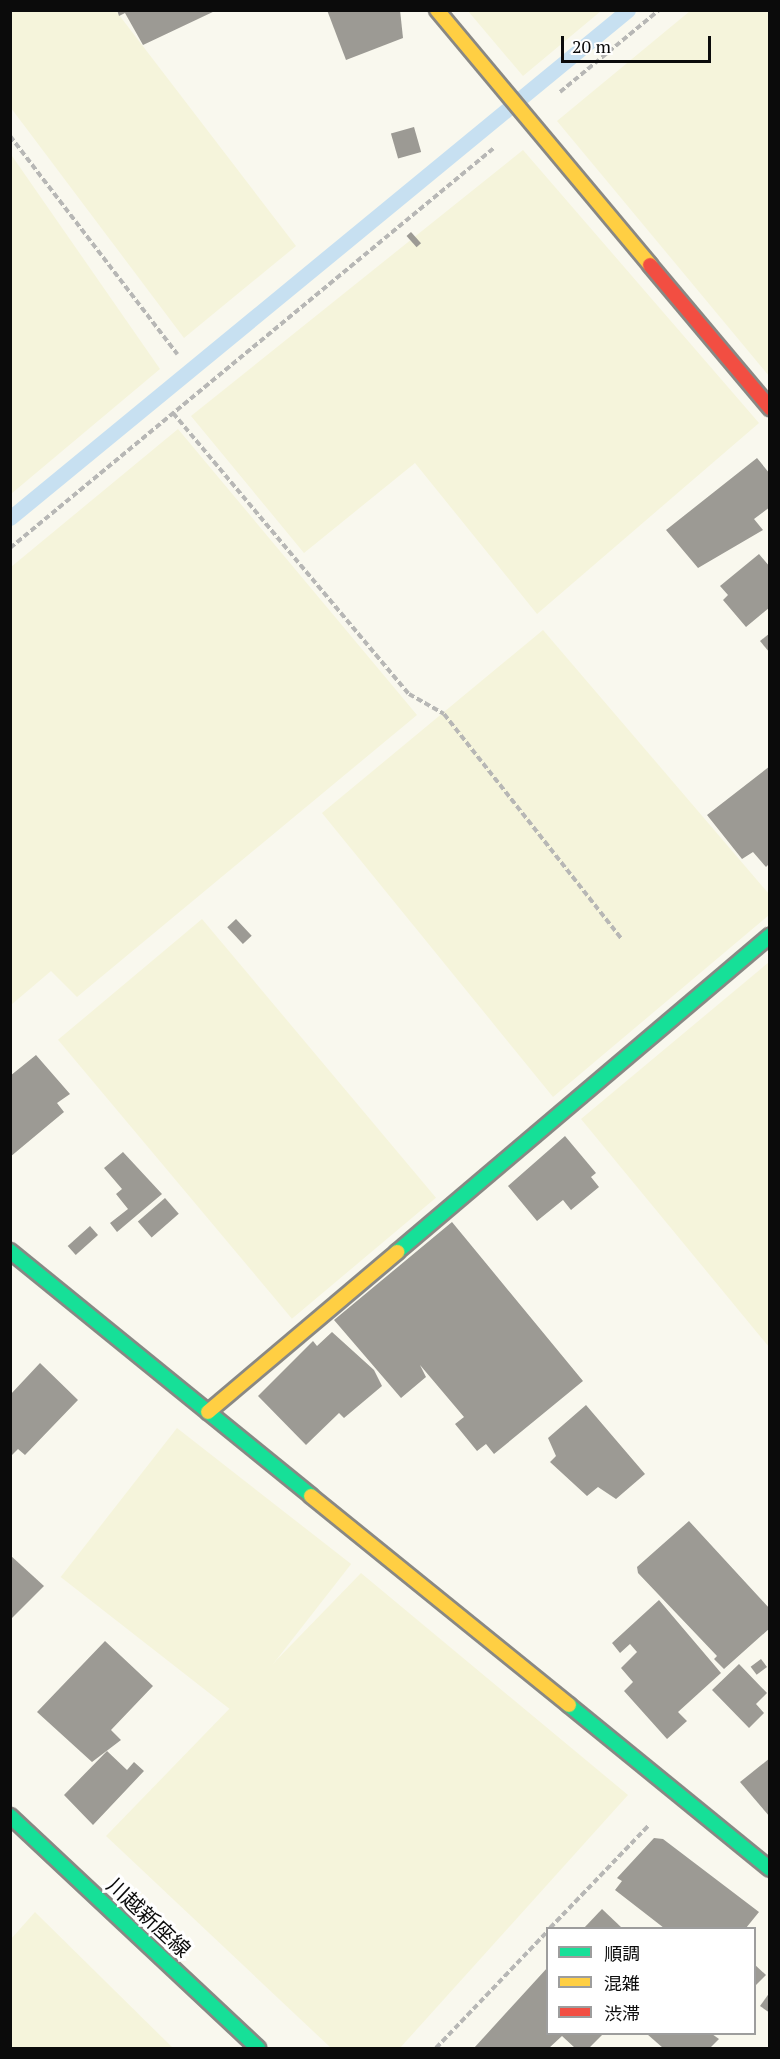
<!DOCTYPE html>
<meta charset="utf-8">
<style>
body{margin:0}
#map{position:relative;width:780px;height:2059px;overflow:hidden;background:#f9f8ee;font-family:"PT Serif","Noto Sans JP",serif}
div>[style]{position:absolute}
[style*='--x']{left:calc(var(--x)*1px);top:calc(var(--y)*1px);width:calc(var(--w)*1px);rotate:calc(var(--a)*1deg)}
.farmland>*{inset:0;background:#f5f4db;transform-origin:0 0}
.stream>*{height:15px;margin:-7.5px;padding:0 7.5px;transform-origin:7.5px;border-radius:7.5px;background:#c7e0f1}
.building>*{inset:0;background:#9c9a94;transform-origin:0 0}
.path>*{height:4px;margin-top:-2px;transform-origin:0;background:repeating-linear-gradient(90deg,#b7b7b5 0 6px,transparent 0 9px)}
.roads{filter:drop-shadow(2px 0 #898884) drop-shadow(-2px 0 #898884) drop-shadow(0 2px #898884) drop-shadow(0 -2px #898884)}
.fast>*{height:14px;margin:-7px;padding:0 7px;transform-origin:7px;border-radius:7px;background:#16e098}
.slow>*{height:14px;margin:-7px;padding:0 7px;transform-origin:7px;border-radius:7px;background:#ffcf43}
.jam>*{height:14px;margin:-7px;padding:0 7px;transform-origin:7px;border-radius:7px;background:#f24e42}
span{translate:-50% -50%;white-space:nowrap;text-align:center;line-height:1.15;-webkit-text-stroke:6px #fff;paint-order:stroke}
.street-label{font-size:21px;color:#0b0b0b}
.frame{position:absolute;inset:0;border:12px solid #0b0b0b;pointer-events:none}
.legend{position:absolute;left:546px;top:1927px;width:210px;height:108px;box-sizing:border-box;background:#fff;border:2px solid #9d9d9d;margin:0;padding:8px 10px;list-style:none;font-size:18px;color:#0b0b0b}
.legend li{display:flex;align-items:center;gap:12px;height:30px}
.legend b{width:30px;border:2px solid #9d9d9d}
.scale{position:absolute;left:561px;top:36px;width:150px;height:27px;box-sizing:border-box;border:3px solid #0b0b0b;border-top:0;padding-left:8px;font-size:18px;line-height:21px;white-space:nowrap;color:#0b0b0b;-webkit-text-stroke:4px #fff;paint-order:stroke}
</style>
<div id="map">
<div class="farmland">
<div style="clip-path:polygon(11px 11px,116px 11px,296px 246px,184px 338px,11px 108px)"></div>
<div style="clip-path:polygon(468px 11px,601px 11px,523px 76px)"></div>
<div style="clip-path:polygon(690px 11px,769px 11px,769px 376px,557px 121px)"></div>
<div style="clip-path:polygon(523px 150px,759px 423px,537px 614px,415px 463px,304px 553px,191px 416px)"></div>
<div style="clip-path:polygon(10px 153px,160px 369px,11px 494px,10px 494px)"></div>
<div style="clip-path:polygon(178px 429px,417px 715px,77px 997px,51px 971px,11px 1005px,11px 567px)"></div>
<div style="clip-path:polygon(543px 630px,769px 894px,769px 915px,553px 1097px,322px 813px)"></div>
<div style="left:202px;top:919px;width:364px;height:188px;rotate:50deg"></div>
<div style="clip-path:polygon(769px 962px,769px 1347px,581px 1119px)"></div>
<div style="left:177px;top:1428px;width:221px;height:189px;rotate:38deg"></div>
<div style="clip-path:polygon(361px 1573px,628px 1795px,400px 2048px,331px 2048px,106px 1836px)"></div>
<div style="clip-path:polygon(35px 1912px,173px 2048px,11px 2048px,11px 1939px)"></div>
</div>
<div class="stream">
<div style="--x:10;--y:518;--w:800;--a:-39.42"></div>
</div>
<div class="building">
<div style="clip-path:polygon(117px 10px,217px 10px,143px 45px,125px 13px,119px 16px)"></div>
<div style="clip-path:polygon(327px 10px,400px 10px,403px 38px,346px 60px)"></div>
<div style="left:414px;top:127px;width:26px;height:24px;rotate:74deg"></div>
<div style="left:411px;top:232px;width:15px;height:6px;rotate:48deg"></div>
<div style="clip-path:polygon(757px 458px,770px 474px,770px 507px,754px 519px,763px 530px,698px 568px,666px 530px)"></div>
<div style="clip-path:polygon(759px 554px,770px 567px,770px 607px,746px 627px,723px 600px,728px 595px,720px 586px)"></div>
<div style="clip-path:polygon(770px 633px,770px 653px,760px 641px)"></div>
<div style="clip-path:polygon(770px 766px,770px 863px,766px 867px,753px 852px,742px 859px,707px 815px)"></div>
<div style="left:236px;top:919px;width:23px;height:12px;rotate:47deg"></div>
<div style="clip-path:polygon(36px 1055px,70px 1094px,57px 1103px,64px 1112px,10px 1157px,10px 1076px)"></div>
<div style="clip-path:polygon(565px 1136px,596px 1173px,591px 1177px,599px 1187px,571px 1210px,563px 1200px,537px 1221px,508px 1186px)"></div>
<div style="clip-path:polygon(123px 1152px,162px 1194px,117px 1232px,110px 1223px,128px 1209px,116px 1194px,122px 1189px,104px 1168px)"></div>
<div style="left:165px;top:1198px;width:21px;height:36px;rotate:49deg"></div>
<div style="clip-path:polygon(452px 1222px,583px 1381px,494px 1454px,486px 1444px,477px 1451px,455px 1424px,464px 1417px,420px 1365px,426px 1377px,401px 1398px,334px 1320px)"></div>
<div style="left:90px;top:1226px;width:12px;height:30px;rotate:48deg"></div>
<div style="clip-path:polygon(332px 1332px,374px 1370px,382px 1386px,344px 1418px,339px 1413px,306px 1445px,258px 1396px,313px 1341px,317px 1346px)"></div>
<div style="clip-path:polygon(40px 1363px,78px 1400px,25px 1455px,18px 1449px,10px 1457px,10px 1395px)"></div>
<div style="clip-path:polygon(586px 1405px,645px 1474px,616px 1499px,598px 1487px,587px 1496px,550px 1462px,556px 1456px,548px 1438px)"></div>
<div style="clip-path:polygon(689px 1521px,770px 1609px,770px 1628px,724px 1669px,714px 1659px,717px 1656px,638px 1573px,637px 1567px)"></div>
<div style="clip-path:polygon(10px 1555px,44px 1586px,10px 1620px)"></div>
<div style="clip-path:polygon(659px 1600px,721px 1673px,678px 1712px,687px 1721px,667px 1739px,624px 1691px,633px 1682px,621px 1668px,637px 1652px,630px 1644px,620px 1653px,612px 1643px)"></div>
<div style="clip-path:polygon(105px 1641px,153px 1686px,111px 1730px,121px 1740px,92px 1762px,37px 1712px)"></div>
<div style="left:761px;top:1659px;width:10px;height:13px;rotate:53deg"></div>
<div style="clip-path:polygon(739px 1664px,767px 1693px,756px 1704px,764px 1713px,749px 1728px,712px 1690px)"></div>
<div style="clip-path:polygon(107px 1751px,127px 1770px,134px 1762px,144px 1771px,93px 1825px,64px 1795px)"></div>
<div style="clip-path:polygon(770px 1758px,770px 1817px,740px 1782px)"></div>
<div style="clip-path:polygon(654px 1838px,663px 1839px,759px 1912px,746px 1928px,664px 1928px,615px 1890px,622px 1881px,617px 1878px)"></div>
<div style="clip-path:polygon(602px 1909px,622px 1928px,584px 1928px)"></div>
<div style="clip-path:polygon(754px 1964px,766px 1975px,754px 1987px)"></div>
<div style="clip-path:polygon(548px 1967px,548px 2034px,603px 2034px,589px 2048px,575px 2048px,562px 2036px,549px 2048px,474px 2048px)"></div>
<div style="clip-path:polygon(770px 1992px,770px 2013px,760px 2006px)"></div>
<div style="clip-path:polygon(647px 2034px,712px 2034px,719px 2039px,710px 2048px,663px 2048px)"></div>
</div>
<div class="path">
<div style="--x:560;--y:92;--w:129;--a:-39.6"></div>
<div style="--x:10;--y:136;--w:275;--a:52.5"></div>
<div style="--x:173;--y:413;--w:367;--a:50"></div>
<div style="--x:409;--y:694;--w:40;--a:29.7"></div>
<div style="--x:444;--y:714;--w:287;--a:51.7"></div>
<div style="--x:10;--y:548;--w:629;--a:-39.58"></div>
<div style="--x:550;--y:1928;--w:143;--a:-46.1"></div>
<div style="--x:436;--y:2048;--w:162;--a:-46.3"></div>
</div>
<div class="roads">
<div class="fast">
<div style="--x:10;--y:1251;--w:388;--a:39.1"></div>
<div style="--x:397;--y:1252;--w:489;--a:-40.3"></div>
<div style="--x:569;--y:1705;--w:259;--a:39.2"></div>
<div style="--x:10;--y:1816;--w:340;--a:43.1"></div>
</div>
<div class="slow">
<div style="--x:437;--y:10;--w:332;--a:50.1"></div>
<div style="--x:208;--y:1412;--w:248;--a:-40.2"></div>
<div style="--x:311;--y:1496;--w:332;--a:39"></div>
</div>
<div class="jam">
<div style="--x:650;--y:265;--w:187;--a:50"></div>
</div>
</div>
<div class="street-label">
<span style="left:149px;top:1917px;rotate:43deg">川越新座線</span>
</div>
<div class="frame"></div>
<ul class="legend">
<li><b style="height:8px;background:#16e098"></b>順調</li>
<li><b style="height:8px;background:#ffcf43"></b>混雑</li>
<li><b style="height:8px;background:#f24e42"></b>渋滞</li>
</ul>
<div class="scale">20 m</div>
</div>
